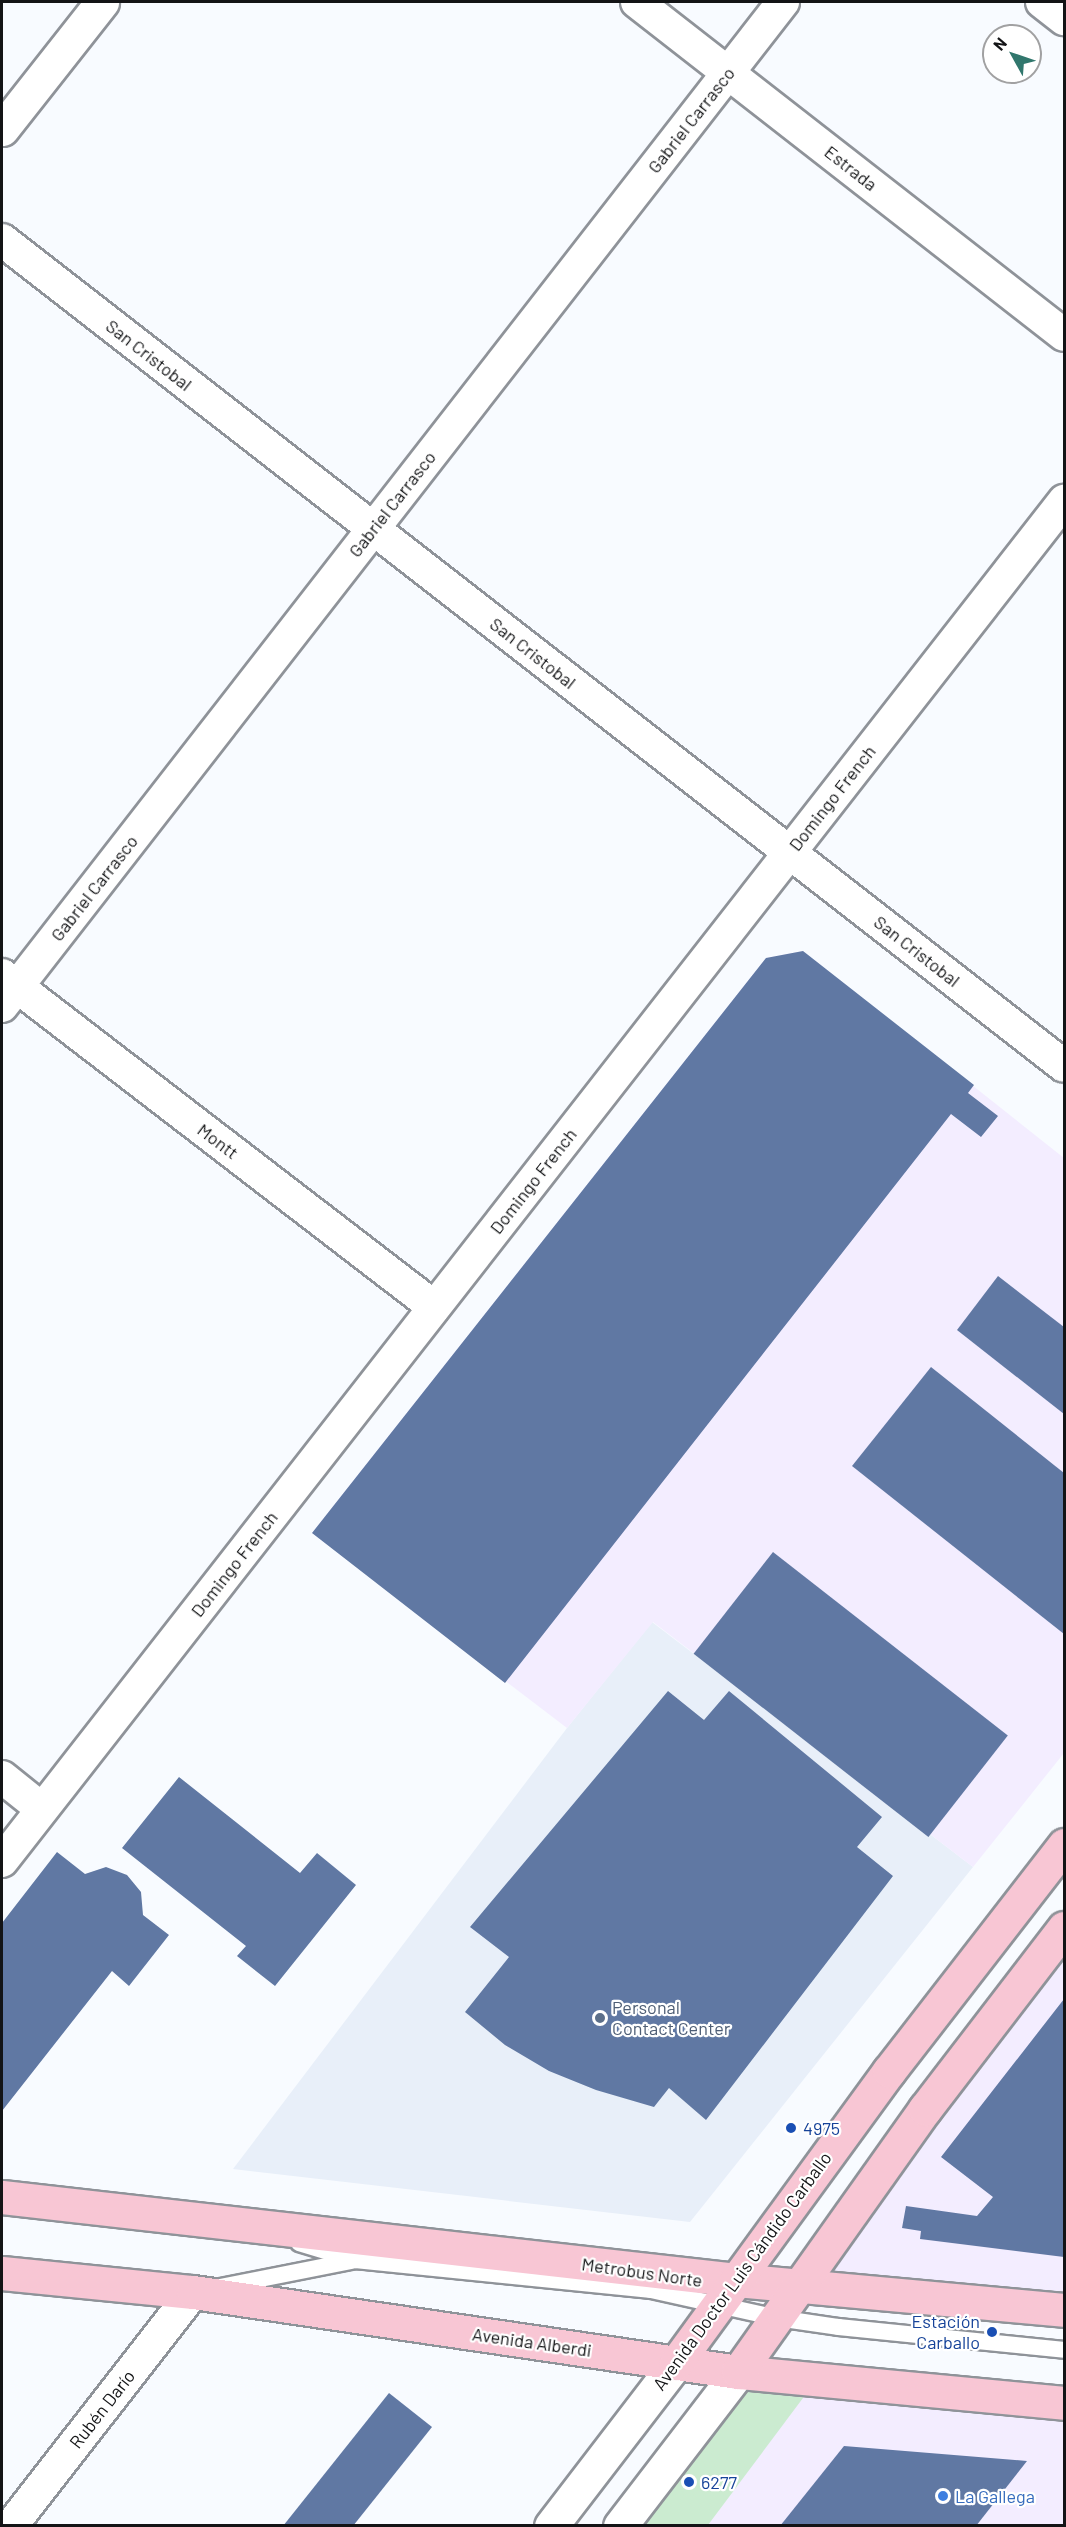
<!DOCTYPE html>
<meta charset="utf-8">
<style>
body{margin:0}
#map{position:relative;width:1066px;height:2527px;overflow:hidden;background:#f8fbff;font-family:Barlow,sans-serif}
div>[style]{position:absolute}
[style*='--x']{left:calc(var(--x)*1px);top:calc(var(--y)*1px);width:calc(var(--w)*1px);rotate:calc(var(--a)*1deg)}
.built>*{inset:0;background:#e8eff9}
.industrial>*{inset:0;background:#f3edff}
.green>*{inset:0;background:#cbebd0}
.building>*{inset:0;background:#6078a3;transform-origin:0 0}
.roads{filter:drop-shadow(2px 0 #8f9399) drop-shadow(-2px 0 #8f9399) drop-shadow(0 2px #8f9399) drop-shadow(0 -2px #8f9399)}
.lane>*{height:16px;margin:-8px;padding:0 8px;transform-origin:8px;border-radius:8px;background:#fff}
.street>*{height:32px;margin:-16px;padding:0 16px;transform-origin:16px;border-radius:16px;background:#fff}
.secondary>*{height:33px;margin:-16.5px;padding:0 16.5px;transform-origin:16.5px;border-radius:16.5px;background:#fff}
.primary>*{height:33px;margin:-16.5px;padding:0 16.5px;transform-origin:16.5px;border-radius:16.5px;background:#f8c6d4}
.dots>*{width:16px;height:16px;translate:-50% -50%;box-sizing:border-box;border:3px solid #fff;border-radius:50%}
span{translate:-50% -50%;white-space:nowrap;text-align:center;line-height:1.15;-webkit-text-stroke:4.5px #fff;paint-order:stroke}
.street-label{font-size:18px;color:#131416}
.service-label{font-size:18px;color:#4e5e75}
.left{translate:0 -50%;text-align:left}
.transit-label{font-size:18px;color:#164399}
.right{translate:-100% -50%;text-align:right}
.shop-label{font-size:18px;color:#366cbe}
.frame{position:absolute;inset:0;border:3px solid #131416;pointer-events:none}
.north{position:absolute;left:982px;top:24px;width:60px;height:60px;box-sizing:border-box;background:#fff;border:2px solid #a1a1a2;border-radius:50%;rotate:310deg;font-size:16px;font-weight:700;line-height:24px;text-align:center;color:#131416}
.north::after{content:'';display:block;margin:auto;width:21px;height:27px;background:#31776d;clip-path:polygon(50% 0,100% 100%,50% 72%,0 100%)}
</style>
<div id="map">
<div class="built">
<div style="clip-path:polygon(652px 1622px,973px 1867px,690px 2222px,233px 2169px,567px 1728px)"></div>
</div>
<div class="industrial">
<div style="clip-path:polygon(803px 951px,1064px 1158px,1064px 1753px,973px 1867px,653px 1622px,567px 1728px,312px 1533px,766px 958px)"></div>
<div style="clip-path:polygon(1064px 1928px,1064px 2310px,800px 2286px)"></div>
<div style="clip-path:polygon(738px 2372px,1064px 2403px,1064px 2525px,620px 2526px)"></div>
</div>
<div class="green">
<div style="clip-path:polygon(772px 2382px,809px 2390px,708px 2525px,644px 2526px,746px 2392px)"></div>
</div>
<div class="building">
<div style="clip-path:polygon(803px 951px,974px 1085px,968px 1093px,998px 1116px,981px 1137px,951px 1114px,505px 1683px,312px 1533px,766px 958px)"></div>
<div style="clip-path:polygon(998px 1276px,1064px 1327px,1064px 1414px,957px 1330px)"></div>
<div style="clip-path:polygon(931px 1367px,1064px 1473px,1064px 1634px,852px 1466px)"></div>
<div style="left:773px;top:1552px;width:298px;height:129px;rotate:38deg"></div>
<div style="clip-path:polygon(668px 1691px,704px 1720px,729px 1691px,882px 1817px,857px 1847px,893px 1876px,706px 2120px,669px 2088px,654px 2107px,596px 2090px,549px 2071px,505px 2045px,465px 2012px,509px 1957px,470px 1927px)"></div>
<div style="clip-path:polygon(179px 1777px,300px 1873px,317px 1853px,356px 1885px,275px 1986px,237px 1956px,246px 1946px,122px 1848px)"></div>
<div style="clip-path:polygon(57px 1852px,85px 1874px,106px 1867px,127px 1875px,141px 1892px,143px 1915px,169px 1935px,129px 1986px,112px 1971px,2px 2111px,2px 1923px)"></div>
<div style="clip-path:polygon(1064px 1999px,1064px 2257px,920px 2239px,921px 2231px,902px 2228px,906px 2206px,977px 2216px,993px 2197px,941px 2157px)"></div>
<div style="clip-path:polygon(389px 2393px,432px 2427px,353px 2526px,283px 2526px)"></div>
<div style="clip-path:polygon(844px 2446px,1027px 2461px,976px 2526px,780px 2526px)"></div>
</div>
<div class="roads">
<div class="lane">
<div style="--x:299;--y:2243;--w:59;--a:16.9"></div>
<div style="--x:355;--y:2260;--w:298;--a:5.8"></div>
<div style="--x:651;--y:2290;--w:129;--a:12.5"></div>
<div style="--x:777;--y:2318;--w:63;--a:8.3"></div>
<div style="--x:839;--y:2327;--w:226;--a:5.8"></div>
<div style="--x:220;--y:2287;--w:134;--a:-11.2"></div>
</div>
<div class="street">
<div style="--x:637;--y:2;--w:541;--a:37.95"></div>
<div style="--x:1042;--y:2;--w:28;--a:38"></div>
<div style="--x:2;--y:240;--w:1345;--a:37.87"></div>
<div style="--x:2;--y:975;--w:545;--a:37.54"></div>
<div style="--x:2;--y:1006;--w:1272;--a:-52.12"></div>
<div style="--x:2;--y:1777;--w:51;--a:38.7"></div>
<div style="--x:2;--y:1861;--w:1726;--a:-52.01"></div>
<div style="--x:11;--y:2526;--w:296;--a:-52.1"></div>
</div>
<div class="secondary">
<div style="--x:2;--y:129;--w:162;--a:-51.8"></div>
<div style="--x:551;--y:2526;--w:205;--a:-52.5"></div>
<div style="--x:620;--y:2526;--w:194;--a:-52.5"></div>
</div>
<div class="primary">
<div style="--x:2;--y:2197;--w:739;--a:6.45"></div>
<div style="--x:736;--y:2280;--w:329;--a:5.2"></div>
<div style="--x:2;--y:2273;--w:192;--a:5.7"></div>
<div style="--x:193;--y:2292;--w:551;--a:8.35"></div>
<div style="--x:738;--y:2372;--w:327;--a:5.4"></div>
<div style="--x:676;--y:2363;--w:361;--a:-53.9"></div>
<div style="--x:889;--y:2071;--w:286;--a:-52.2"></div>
<div style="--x:738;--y:2372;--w:323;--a:-54.6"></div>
<div style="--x:925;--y:2109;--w:228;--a:-52.5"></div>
</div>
</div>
<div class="dots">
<div style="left:600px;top:2018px;background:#5c6f8a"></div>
<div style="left:791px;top:2128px;background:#1a4fb4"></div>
<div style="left:992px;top:2332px;background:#1a4fb4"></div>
<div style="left:689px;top:2482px;background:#1a4fb4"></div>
<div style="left:943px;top:2496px;background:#3f7fe0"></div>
</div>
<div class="street-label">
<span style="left:691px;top:120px;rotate:-52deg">Gabriel Carrasco</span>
<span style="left:851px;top:168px;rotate:38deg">Estrada</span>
<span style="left:149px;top:355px;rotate:38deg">San Cristobal</span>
<span style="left:392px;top:504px;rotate:-52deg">Gabriel Carrasco</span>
<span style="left:533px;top:653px;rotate:38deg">San Cristobal</span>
<span style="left:832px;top:798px;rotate:-52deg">Domingo French</span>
<span style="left:94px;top:888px;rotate:-52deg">Gabriel Carrasco</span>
<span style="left:917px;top:951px;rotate:38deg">San Cristobal</span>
<span style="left:218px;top:1141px;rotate:37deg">Montt</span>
<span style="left:533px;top:1181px;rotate:-52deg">Domingo French</span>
<span style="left:234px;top:1564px;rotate:-52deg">Domingo French</span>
<span style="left:742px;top:2271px;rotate:-54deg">Avenida Doctor Luis Cándido Carballo</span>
<span style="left:642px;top:2272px;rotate:8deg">Metrobus Norte</span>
<span style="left:532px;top:2342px;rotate:8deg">Avenida Alberdi</span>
<span style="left:102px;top:2409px;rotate:-52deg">Rubén Darío</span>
</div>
<div class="service-label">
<span class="left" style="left:612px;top:2018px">Personal<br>Contact Center</span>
</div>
<div class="transit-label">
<span class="left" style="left:803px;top:2128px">4975</span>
<span class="right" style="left:980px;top:2332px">Estación<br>Carballo</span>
<span class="left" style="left:701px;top:2482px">6277</span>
</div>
<div class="shop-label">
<span class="left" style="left:955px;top:2496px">La Gallega</span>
</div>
<div class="frame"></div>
<div class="north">N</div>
</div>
